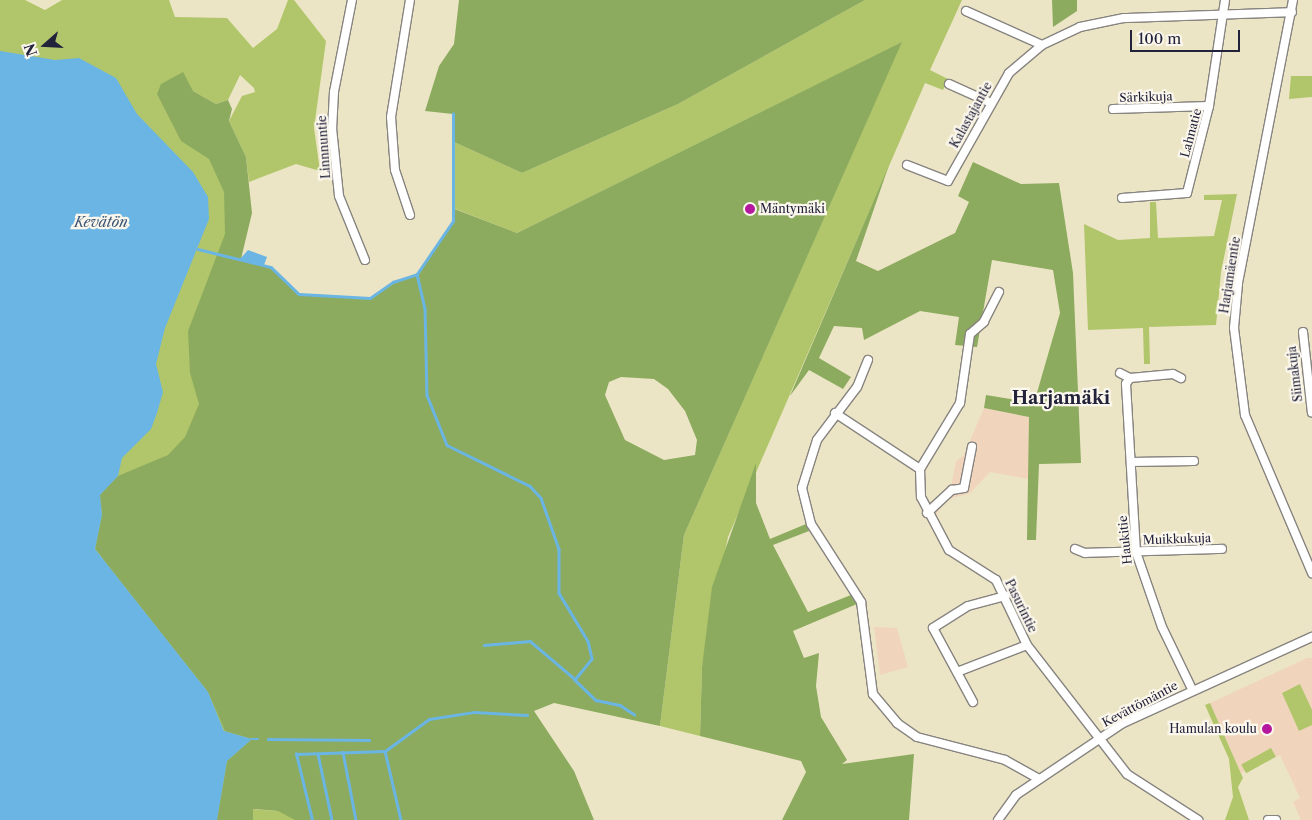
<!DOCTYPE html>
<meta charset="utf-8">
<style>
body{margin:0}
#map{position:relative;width:1312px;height:820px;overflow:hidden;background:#ece5c5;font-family:"Libre Caslon Text",serif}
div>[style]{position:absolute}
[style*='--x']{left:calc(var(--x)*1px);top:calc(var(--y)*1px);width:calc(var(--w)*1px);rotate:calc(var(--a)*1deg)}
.built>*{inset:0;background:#f0d5bc}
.green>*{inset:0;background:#b1c66a;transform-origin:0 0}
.forest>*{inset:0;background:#8cab5e}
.water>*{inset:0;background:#6ab5e3}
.stream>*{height:2.5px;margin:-1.25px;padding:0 1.25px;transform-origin:1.25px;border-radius:1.25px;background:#6ab5e3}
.roads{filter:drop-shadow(1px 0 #878480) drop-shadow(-1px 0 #878480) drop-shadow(0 1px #878480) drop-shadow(0 -1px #878480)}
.minor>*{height:8px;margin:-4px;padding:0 4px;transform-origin:4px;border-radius:4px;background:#fff}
.dots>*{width:14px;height:14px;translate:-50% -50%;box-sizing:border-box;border:2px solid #fbf7ec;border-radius:50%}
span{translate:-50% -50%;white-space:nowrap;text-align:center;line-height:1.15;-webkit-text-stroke:4.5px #fbf7ec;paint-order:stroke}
.street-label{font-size:12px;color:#22223b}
.poi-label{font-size:12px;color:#22223b}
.left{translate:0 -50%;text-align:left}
.right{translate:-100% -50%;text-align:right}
.water-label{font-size:14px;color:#3b5576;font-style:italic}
.district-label{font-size:18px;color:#22223b;font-weight:700}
.north{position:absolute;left:20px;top:20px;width:50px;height:50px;-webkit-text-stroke:4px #fbf7ec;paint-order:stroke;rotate:251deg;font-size:14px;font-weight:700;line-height:20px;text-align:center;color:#22223b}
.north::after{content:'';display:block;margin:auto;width:18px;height:22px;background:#22223b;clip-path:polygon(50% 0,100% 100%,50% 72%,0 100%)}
.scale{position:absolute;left:1130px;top:30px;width:110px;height:22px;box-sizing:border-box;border:2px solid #22223b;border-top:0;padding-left:6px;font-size:15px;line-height:18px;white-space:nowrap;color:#22223b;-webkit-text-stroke:4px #fbf7ec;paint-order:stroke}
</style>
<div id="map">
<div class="built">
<div style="clip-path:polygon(984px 408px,1029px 417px,1029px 479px,990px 472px,969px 494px,947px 499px,936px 515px,929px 503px,951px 487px,956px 461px,964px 455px)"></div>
<div style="clip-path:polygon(874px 627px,897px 628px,908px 667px,880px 675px)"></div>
<div style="clip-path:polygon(1307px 658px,1312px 658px,1312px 820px,1301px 820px,1293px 802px,1300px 798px,1280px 755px,1241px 773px,1210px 703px)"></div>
</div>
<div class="green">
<div style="clip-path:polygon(0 0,25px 0,45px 10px,62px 0,169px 0,175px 17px,227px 18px,253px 48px,277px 29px,288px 0,294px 0,326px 41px,314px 128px,320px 171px,296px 164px,249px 182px,246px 157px,229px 121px,242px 96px,255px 92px,254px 88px,240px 75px,228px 100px,216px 104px,193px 91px,209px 154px,225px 177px,229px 231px,402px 820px,253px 820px,252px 809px,277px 811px,269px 790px,224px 820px,197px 820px,99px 548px,0 525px)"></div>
<div style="clip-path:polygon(865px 0,962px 0,930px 70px,948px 79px,943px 90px,925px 83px,728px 537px,702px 667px,700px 736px,660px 726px,684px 535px,901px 43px,517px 233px,453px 208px,454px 142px,522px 173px,678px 104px)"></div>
<div style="clip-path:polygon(1291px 76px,1312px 76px,1312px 97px,1289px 99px)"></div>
<div style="clip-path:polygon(1237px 194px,1221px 272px,1216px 325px,1149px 327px,1150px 364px,1144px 364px,1143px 328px,1088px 330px,1084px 224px,1118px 240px,1150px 238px,1150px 202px,1156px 202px,1158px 238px,1214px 236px,1222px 200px,1204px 200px,1204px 195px)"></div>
<div style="clip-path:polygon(1300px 684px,1312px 710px,1312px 725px,1299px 731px,1282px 693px)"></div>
<div style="clip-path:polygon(1210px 703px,1243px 778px,1238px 787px,1249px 820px,1225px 820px,1233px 797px,1229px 759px,1205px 705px)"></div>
<div style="left:1271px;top:748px;width:10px;height:34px;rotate:61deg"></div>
</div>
<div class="forest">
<div style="clip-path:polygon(459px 0,865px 0,678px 104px,522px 173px,454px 142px,453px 114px,425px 111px,439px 66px,454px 44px)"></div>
<div style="clip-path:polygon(1052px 0,1077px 0,1077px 11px,1053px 27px)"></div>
<div style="clip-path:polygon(evenodd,902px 42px,684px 535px,660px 726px,554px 703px,534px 711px,574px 771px,594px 820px,295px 820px,278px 811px,253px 809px,253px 820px,217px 820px,227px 761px,252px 739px,225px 731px,208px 692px,95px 549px,102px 515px,100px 495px,118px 476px,168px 455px,185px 437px,199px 404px,190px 373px,188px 331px,225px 234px,224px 192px,209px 159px,181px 141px,157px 94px,161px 84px,183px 72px,193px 91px,216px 104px,228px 100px,232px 109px,229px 121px,246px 157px,252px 213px,241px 259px,271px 267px,299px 294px,370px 298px,393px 282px,417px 274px,453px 221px,452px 208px,517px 233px,902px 42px,621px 377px,654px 379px,668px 389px,685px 411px,697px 440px,695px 455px,664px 460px,625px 440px,605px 395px,609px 382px,621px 377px)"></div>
<div style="clip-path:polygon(973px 162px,1021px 184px,1059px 183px,1073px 273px,1081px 463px,1039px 464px,1036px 540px,1027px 540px,1029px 417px,984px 408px,986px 395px,1034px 403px,1060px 313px,1053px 270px,992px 260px,977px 347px,955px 345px,959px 317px,920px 311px,864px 340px,862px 328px,834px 326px,819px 358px,851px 377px,843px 389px,809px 370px,790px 396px,889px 165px,856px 261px,878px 271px,955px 233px,969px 202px,958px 196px)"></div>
<div style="clip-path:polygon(756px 463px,756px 503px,770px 539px,806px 524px,809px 531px,773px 545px,808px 612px,851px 595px,857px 604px,793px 631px,804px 658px,819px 653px,816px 686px,821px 717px,847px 760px,842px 764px,914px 754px,909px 820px,782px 820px,806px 772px,801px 761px,700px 736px,702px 667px,712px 587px)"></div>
</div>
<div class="water">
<div style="clip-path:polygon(0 51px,55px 60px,79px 58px,116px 78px,137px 114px,193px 172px,208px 197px,209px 219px,165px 328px,156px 364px,163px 392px,157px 413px,151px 429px,122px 458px,118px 476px,100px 495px,102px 515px,95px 549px,208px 692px,224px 731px,252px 739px,227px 761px,217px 820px,0 820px)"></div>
<div style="clip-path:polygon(248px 250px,267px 257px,264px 265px,240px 259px)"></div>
</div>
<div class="stream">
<div style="--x:198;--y:249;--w:75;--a:13.9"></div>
<div style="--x:271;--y:267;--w:39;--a:44"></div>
<div style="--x:299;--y:294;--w:71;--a:3.2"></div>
<div style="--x:370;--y:298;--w:28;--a:-35"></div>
<div style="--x:393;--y:282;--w:25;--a:-18"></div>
<div style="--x:417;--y:274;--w:64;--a:-55.8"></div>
<div style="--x:453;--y:221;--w:107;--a:-90"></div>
<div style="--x:417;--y:274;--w:35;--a:77"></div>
<div style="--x:425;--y:308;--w:87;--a:88.7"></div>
<div style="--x:427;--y:395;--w:54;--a:68.2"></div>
<div style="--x:447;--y:445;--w:93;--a:26.3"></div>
<div style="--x:530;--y:486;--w:16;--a:47"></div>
<div style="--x:541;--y:498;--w:54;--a:70.6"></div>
<div style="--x:559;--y:549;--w:44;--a:90"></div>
<div style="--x:559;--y:593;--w:56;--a:58.9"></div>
<div style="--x:588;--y:641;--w:18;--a:77"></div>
<div style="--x:592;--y:659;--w:27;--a:129"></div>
<div style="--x:575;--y:680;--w:29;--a:44"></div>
<div style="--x:596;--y:700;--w:25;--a:12"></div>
<div style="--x:620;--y:705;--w:17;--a:33"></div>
<div style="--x:484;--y:645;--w:46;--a:-5"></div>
<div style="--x:530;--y:641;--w:59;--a:40.2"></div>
<div style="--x:252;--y:739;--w:6;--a:0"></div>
<div style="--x:268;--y:739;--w:101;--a:0.6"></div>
<div style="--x:385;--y:751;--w:54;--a:-36"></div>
<div style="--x:429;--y:719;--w:46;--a:-8.8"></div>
<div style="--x:474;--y:712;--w:53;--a:3.2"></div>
<div style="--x:343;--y:752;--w:69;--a:79.2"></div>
<div style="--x:318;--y:754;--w:67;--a:78"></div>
<div style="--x:312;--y:820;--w:68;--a:-103.6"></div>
<div style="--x:296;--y:754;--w:89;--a:-1.9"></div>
<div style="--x:385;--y:751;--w:71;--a:76.9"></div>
</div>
<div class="roads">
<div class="minor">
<div style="--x:352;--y:0;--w:94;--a:101.1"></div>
<div style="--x:334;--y:92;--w:36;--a:93"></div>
<div style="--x:332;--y:128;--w:68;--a:84.1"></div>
<div style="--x:339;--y:196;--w:69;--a:67.9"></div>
<div style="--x:1293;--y:0;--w:289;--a:101"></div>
<div style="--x:1238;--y:284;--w:44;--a:95.2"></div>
<div style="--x:1234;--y:328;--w:88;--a:82.8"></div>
<div style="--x:1245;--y:415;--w:172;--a:67"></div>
<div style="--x:966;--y:11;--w:83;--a:24.1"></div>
<div style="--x:949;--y:84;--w:44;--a:24.2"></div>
<div style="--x:1113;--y:109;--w:96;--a:-1.8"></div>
<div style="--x:907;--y:165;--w:44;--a:21.3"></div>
<div style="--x:948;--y:181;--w:124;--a:-60.5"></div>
<div style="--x:1009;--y:73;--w:43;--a:-40.3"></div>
<div style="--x:1042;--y:45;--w:42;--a:-25.3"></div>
<div style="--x:1080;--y:27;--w:45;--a:-11.6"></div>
<div style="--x:1124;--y:18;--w:168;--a:-2"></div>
<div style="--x:1122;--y:198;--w:65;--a:-4.4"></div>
<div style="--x:1187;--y:193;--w:90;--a:-75.8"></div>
<div style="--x:1209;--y:106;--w:107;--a:-81.4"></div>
<div style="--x:410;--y:215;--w:47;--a:-108.4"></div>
<div style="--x:395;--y:170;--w:53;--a:-94.3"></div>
<div style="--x:391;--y:117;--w:119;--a:-80.8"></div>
<div style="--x:999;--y:292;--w:34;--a:117"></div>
<div style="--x:984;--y:322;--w:18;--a:139"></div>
<div style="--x:970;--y:334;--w:70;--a:98.2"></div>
<div style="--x:960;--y:403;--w:77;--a:121.2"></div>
<div style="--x:920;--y:469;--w:28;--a:88"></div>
<div style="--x:921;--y:497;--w:60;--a:62.2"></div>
<div style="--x:949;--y:550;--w:56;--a:32.6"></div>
<div style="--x:996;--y:580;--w:72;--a:64.5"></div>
<div style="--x:1027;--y:645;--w:163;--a:52.2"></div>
<div style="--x:1127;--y:774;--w:85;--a:32.9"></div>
<div style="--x:1303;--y:332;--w:81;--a:83.7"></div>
<div style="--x:868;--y:360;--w:29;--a:112"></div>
<div style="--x:857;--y:387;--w:66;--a:127"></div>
<div style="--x:817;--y:440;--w:50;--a:107.4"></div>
<div style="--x:802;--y:488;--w:37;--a:76"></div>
<div style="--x:811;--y:524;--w:93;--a:57.3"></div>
<div style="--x:861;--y:602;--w:93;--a:82.6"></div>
<div style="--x:873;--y:694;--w:38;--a:50"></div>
<div style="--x:897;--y:723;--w:24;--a:35"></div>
<div style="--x:917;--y:737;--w:91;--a:14.6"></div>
<div style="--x:1005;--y:760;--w:39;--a:29"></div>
<div style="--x:1120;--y:373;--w:11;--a:27"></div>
<div style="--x:1130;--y:378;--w:7;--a:124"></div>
<div style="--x:1126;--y:384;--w:168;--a:86.6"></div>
<div style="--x:1136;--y:552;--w:79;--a:70.9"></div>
<div style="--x:1162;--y:627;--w:69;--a:64.2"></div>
<div style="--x:1130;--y:378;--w:43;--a:-5.3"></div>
<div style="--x:1173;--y:374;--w:9;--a:27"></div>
<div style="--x:835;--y:413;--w:102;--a:33.4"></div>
<div style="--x:1131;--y:462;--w:63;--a:-0.9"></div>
<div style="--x:927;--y:513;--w:34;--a:-43"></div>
<div style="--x:952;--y:490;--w:12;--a:-9"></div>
<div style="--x:964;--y:488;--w:42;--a:-79"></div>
<div style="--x:1075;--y:549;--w:11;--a:22"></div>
<div style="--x:1085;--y:553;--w:137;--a:-1.7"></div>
<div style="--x:957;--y:672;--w:75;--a:-21.1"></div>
<div style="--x:973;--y:702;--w:84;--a:-118.4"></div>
<div style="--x:933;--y:628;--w:41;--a:-32.2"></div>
<div style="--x:968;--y:606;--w:39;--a:-15"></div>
<div style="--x:998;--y:820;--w:31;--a:-54"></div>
<div style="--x:1016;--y:795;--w:129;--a:-33.9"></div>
<div style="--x:1123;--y:723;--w:208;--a:-24.5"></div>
<div style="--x:1268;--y:820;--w:8;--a:0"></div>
</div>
</div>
<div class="dots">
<div style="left:750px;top:209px;background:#b5179e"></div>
<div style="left:1267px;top:729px;background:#b5179e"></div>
</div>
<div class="street-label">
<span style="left:1146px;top:97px;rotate:-2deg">Särkikuja</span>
<span style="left:971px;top:115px;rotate:-61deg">Kalastajantie</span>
<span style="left:1191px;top:133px;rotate:-75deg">Lahnatie</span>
<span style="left:324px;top:147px;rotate:-94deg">Linnnuntie</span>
<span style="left:1230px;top:275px;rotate:-81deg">Harjamäentie</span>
<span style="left:1295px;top:374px;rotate:-97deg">Siimakuja</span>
<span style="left:1177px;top:539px;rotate:-2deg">Muikkukuja</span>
<span style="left:1125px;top:540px;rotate:-96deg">Haukitie</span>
<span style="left:1021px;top:606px;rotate:64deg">Pasurintie</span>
<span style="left:1140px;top:704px;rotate:-28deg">Kevättömäntie</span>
</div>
<div class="poi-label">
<span class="left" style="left:760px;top:209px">Mäntymäki</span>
<span class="right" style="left:1257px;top:729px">Hamulan koulu</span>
</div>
<div class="water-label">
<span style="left:101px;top:222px">Kevätön</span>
</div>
<div class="district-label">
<span style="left:1061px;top:398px">Harjamäki</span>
</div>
<div class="north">N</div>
<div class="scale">100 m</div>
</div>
